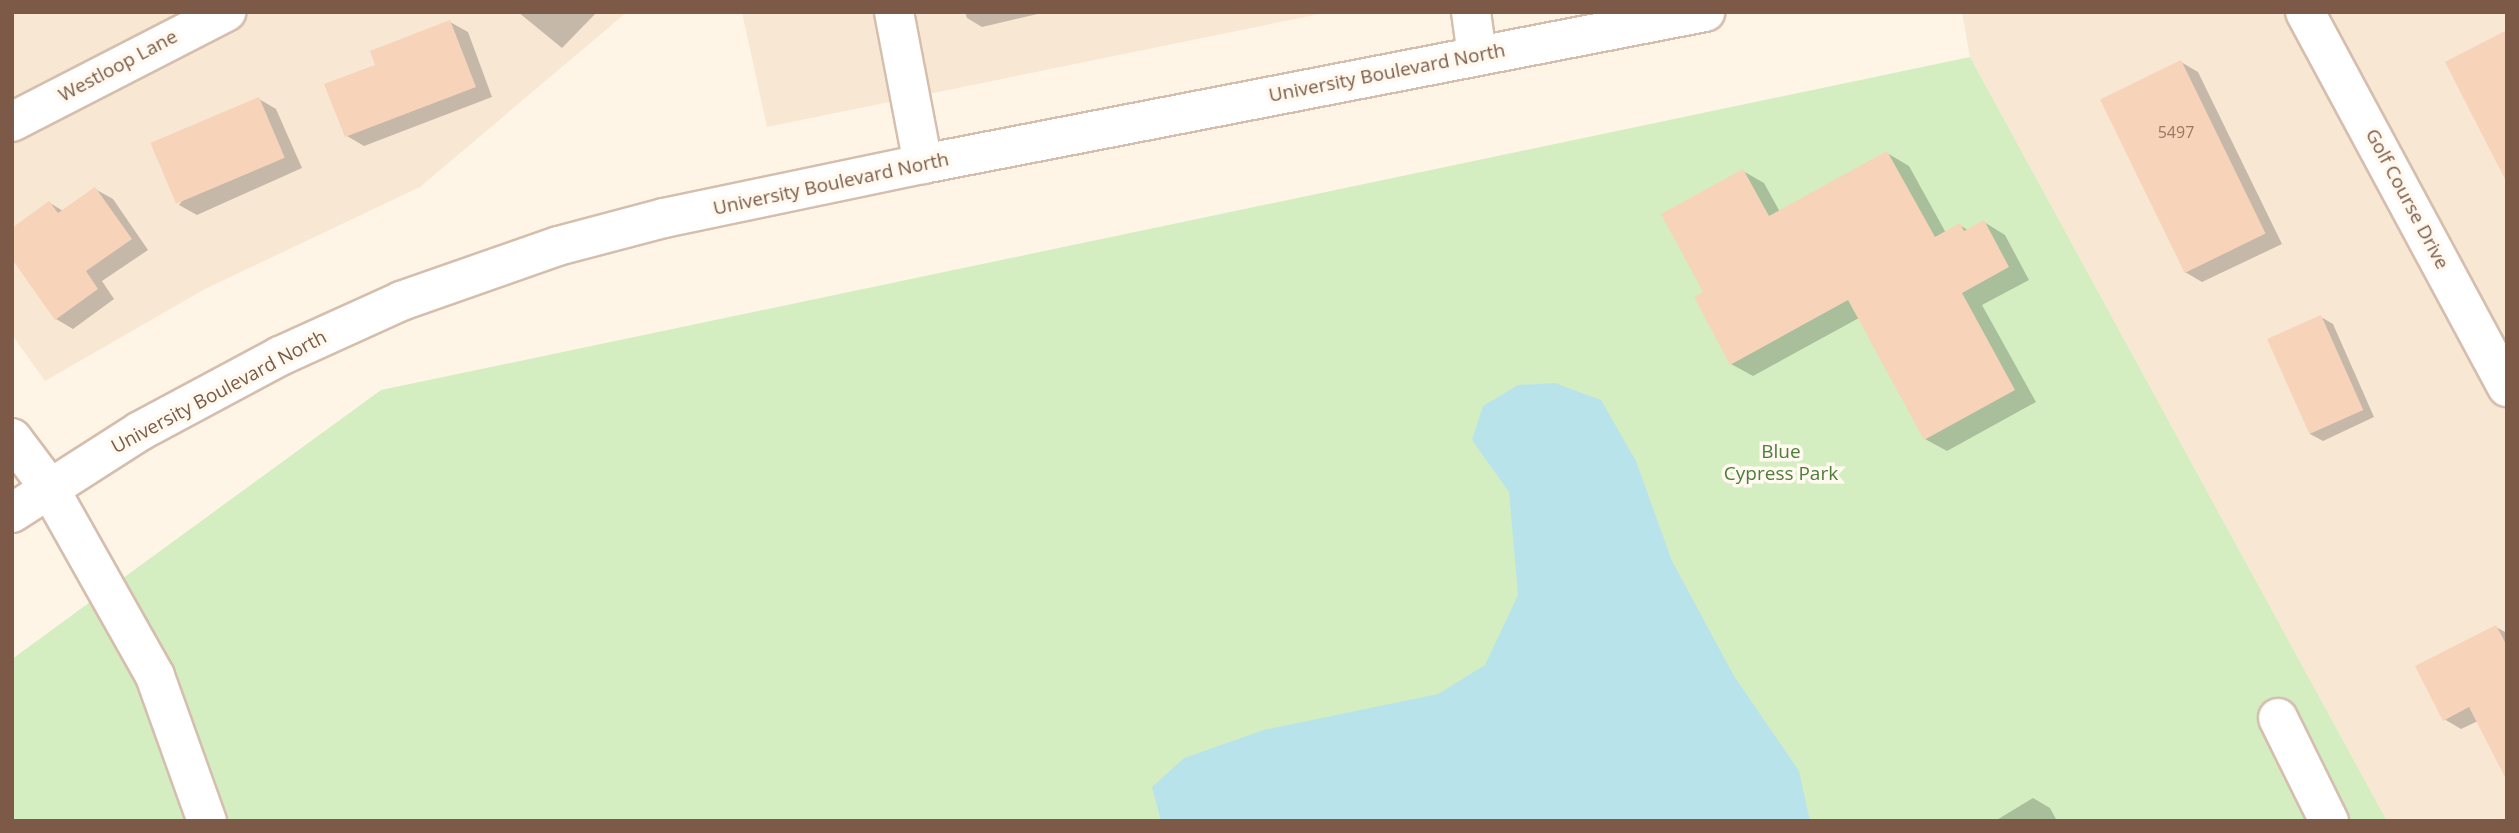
<!DOCTYPE html>
<style>
body{margin:0}
#map{position:relative;width:2519px;height:833px;overflow:hidden;background:#fff5e6;font-family:"Open Sans",sans-serif}
div>[style]{position:absolute}
[style*='--x']{left:calc(var(--x)*1px);top:calc(var(--y)*1px);width:calc(var(--w)*1px);rotate:calc(var(--a)*1deg)}
.residential>*{inset:0;background:#f7e7d3}
.green>*{inset:0;background:#d4eec2}
.water>*{inset:0;background:#b8e3eb}
.shadow>*{inset:0;background:#0003}
.building>*{inset:0;background:#f7d3ba;transform-origin:0 0}
.roads{filter:drop-shadow(2px 0 #d5bead) drop-shadow(-2px 0 #d5bead) drop-shadow(0 2px #d5bead) drop-shadow(0 -2px #d5bead)}
.minor>*{height:38px;margin:-19px;padding:0 19px;transform-origin:19px;border-radius:19px;background:#fff}
span{translate:-50% -50%;white-space:nowrap;text-align:center;line-height:1.15;-webkit-text-stroke:7px #fff9ef;paint-order:stroke}
.number-label{font-size:16px;color:#9b7864}
.number-label span{-webkit-text-stroke-width:0}
.street-label{font-size:19px;color:#7c5a47}
.park-label{font-size:19px;color:#4e7c3b}
.frame{position:absolute;inset:0;border:14px solid #7c5a47;pointer-events:none}
</style>
<div id="map">
<div class="residential">
<div style="clip-path:polygon(12px 12px,627px 12px,420px 187px,205px 289px,45px 381px,12px 335px)"></div>
<div style="clip-path:polygon(742px 12px,1329px 12px,767px 127px)"></div>
<div style="clip-path:polygon(1962px 12px,2507px 12px,2507px 821px,2387px 821px,1970px 57px)"></div>
</div>
<div class="green">
<div style="clip-path:polygon(1970px 57px,2387px 821px,12px 821px,12px 659px,381px 390px)"></div>
</div>
<div class="water">
<div style="clip-path:polygon(1555px 383px,1601px 400px,1636px 461px,1672px 561px,1734px 676px,1799px 771px,1810px 821px,1161px 821px,1152px 787px,1184px 758px,1264px 730px,1438px 694px,1485px 665px,1518px 595px,1509px 492px,1472px 440px,1483px 406px,1518px 385px)"></div>
</div>
<div class="shadow">
<div style="clip-path:polygon(518px 12px,597px 12px,562px 48px)"></div>
<div style="clip-path:polygon(965px 12px,1046px 12px,982px 27px,967px 18px)"></div>
<div style="clip-path:polygon(450px 22px,468px 32px,492px 97px,364px 146px,347px 136px,377px 66px)"></div>
<div style="clip-path:polygon(2181px 62px,2198px 72px,2282px 244px,2202px 282px,2185px 272px)"></div>
<div style="clip-path:polygon(259px 99px,276px 109px,302px 168px,197px 215px,179px 205px)"></div>
<div style="clip-path:polygon(1887px 153px,1909px 166px,1946px 233px,1960px 225px,1969px 231px,1984px 222px,2005px 235px,2029px 280px,1982px 305px,2036px 402px,1947px 451px,1925px 439px,1859px 318px,1753px 376px,1731px 364px,1706px 293px,1743px 171px,1764px 183px,1780px 212px)"></div>
<div style="clip-path:polygon(95px 189px,113px 199px,148px 250px,102px 281px,114px 299px,73px 329px,56px 319px,50px 203px,63px 211px)"></div>
<div style="clip-path:polygon(2321px 317px,2333px 324px,2374px 417px,2323px 441px,2310px 434px)"></div>
<div style="clip-path:polygon(2496px 627px,2507px 633px,2507px 775px,2478px 721px,2461px 729px,2444px 719px)"></div>
<div style="clip-path:polygon(2033px 798px,2050px 808px,2057px 821px,1995px 821px)"></div>
</div>
<div class="building">
<div style="clip-path:polygon(450px 20px,476px 87px,345px 137px,324px 84px,375px 65px,370px 51px)"></div>
<div style="clip-path:polygon(2507px 30px,2507px 183px,2445px 62px)"></div>
<div style="left:2181px;top:60px;width:193px;height:90px;rotate:64deg"></div>
<div style="left:259px;top:97px;width:66px;height:118px;rotate:67deg"></div>
<div style="clip-path:polygon(1887px 151px,1935px 237px,1960px 223px,1964px 231px,1984px 220px,2009px 267px,1962px 293px,2015px 390px,1924px 440px,1848px 300px,1730px 365px,1694px 297px,1703px 292px,1661px 214px,1743px 169px,1769px 216px)"></div>
<div style="clip-path:polygon(95px 187px,132px 239px,86px 271px,98px 289px,55px 320px,12px 259px,12px 228px,49px 201px,58px 213px)"></div>
<div style="left:2321px;top:315px;width:104px;height:59px;rotate:66deg"></div>
<div style="clip-path:polygon(2496px 625px,2507px 646px,2507px 781px,2469px 707px,2443px 721px,2415px 666px)"></div>
</div>
<div class="roads">
<div class="minor">
<div style="--x:894;--y:12;--w:155;--a:79.2"></div>
<div style="--x:1471;--y:12;--w:43;--a:82.1"></div>
<div style="--x:2305;--y:12;--w:426;--a:61.7"></div>
<div style="--x:12;--y:122;--w:241;--a:-27.2"></div>
<div style="--x:12;--y:438;--w:60;--a:53.1"></div>
<div style="--x:48;--y:486;--w:218;--a:60.6"></div>
<div style="--x:155;--y:676;--w:154;--a:70.3"></div>
<div style="--x:12;--y:513;--w:152;--a:-32.6"></div>
<div style="--x:140;--y:431;--w:159;--a:-28.2"></div>
<div style="--x:280;--y:356;--w:133;--a:-24.4"></div>
<div style="--x:401;--y:301;--w:166;--a:-19.3"></div>
<div style="--x:558;--y:246;--w:110;--a:-14.8"></div>
<div style="--x:664;--y:218;--w:265;--a:-11.8"></div>
<div style="--x:923;--y:164;--w:797;--a:-11"></div>
<div style="--x:2278;--y:718;--w:115;--a:63.7"></div>
</div>
</div>
<div class="number-label">
<span style="left:2176px;top:132px">5497</span>
</div>
<div class="street-label">
<span style="left:118px;top:66px;rotate:-28deg">Westloop Lane</span>
<span style="left:1387px;top:73px;rotate:-11deg">University Boulevard North</span>
<span style="left:831px;top:184px;rotate:-12deg">University Boulevard North</span>
<span style="left:2407px;top:199px;rotate:62deg">Golf Course Drive</span>
<span style="left:219px;top:392px;rotate:-28deg">University Boulevard North</span>
</div>
<div class="park-label">
<span style="left:1781px;top:463px">Blue<br>Cypress Park</span>
</div>
<div class="frame"></div>
</div>
